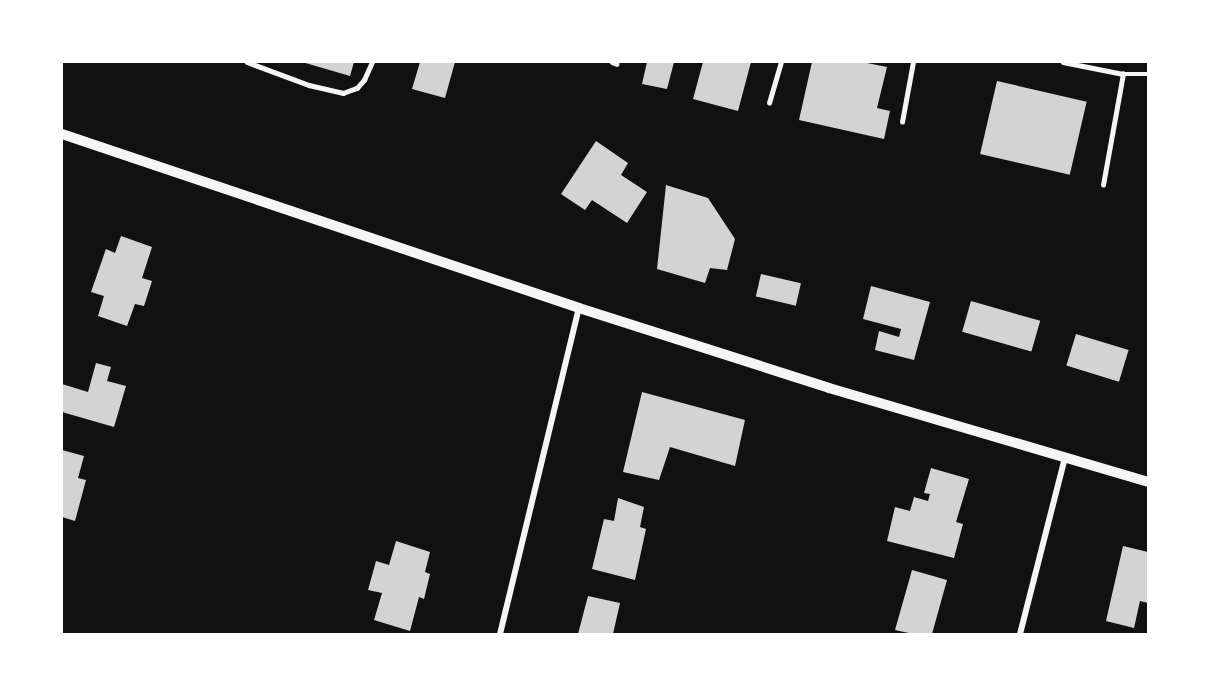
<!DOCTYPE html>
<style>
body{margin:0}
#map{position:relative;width:1210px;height:696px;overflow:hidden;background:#111;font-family:"PT Sans Narrow",sans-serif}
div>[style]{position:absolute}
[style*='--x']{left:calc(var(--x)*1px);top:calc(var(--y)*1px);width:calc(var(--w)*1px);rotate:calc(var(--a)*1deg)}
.building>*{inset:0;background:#d3d3d3;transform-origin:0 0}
.service>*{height:4.5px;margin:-2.25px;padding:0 2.25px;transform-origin:2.25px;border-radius:2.25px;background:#f5f5f5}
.minor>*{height:6px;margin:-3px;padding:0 3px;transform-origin:3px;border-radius:3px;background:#f5f5f5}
.tertiary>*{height:10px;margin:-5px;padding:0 5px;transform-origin:5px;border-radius:5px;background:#f5f5f5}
span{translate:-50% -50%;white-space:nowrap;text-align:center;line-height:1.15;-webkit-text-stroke:6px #fff;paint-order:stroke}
.frame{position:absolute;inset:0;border:63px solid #fff;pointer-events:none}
</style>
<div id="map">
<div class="building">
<div style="clip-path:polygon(302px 62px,354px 62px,350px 76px)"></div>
<div style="clip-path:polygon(420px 62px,455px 62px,445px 98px,412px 89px)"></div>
<div style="clip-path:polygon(647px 62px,674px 62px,667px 89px,642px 84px)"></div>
<div style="clip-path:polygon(703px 62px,751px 62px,738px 111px,693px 99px)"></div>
<div style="clip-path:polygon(812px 62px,862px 62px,887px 67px,877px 108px,890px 111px,884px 139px,799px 120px)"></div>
<div style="left:997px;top:81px;width:92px;height:75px;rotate:13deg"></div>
<div style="clip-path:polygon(596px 141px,628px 163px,621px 175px,647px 192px,627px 223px,592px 200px,585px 210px,561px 194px)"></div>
<div style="clip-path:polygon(666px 185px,708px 198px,735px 239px,727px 270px,710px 268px,705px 283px,657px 269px)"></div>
<div style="clip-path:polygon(121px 236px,152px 247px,142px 278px,152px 281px,144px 306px,135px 304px,127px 326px,98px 316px,104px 296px,91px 292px,106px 249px,115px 253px)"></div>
<div style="left:761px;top:274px;width:41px;height:23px;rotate:13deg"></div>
<div style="clip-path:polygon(871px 286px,930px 302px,914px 360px,875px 350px,879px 331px,899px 337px,901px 329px,863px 319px)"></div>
<div style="left:971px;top:301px;width:72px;height:32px;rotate:16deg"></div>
<div style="left:1076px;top:334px;width:55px;height:33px;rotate:17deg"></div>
<div style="clip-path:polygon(96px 363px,111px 367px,107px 381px,126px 386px,114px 427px,62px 412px,62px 384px,88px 392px)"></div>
<div style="clip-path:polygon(642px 392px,745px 420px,735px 466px,670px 447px,659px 480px,623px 472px)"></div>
<div style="clip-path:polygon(62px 450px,84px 456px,78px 478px,86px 480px,75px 521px,62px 517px)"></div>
<div style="clip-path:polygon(931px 468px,969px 479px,956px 522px,963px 524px,954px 558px,887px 541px,895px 507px,910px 511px,914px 497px,928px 501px,930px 494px,924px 493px)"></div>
<div style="clip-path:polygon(618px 498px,644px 507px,640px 527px,646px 529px,635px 580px,592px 569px,604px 519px,614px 521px)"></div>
<div style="clip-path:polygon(396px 541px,430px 552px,425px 572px,430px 574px,424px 599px,419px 597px,410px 631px,374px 620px,382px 593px,368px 590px,376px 561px,389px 565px)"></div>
<div style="clip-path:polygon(1123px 546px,1148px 552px,1148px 603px,1140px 601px,1134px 628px,1106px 621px)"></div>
<div style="clip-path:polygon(912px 570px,947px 580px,932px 634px,913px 634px,895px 630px)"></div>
<div style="clip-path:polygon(588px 596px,620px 603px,613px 634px,578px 634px)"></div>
</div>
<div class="service">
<div style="--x:247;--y:62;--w:66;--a:20.4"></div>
<div style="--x:309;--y:85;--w:35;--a:13"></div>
<div style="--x:343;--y:93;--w:15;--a:-20"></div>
<div style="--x:357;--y:88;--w:11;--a:-49"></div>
<div style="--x:364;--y:80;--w:20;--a:-66"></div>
<div style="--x:612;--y:62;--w:5;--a:22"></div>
<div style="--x:1063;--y:62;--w:61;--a:11.3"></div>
<div style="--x:1123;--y:74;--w:25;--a:0"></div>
<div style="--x:769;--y:103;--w:43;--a:-73.7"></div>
<div style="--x:902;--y:122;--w:61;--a:-79.6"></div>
<div style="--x:1103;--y:185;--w:113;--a:-79.8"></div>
</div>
<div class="minor">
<div style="--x:500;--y:634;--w:335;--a:-76.4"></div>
<div style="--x:1020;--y:634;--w:183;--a:-75.7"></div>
</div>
<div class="tertiary">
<div style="--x:62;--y:134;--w:545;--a:18.6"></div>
<div style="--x:579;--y:308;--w:262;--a:17.7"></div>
<div style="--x:829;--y:388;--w:333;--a:16.4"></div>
</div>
<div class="frame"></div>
</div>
